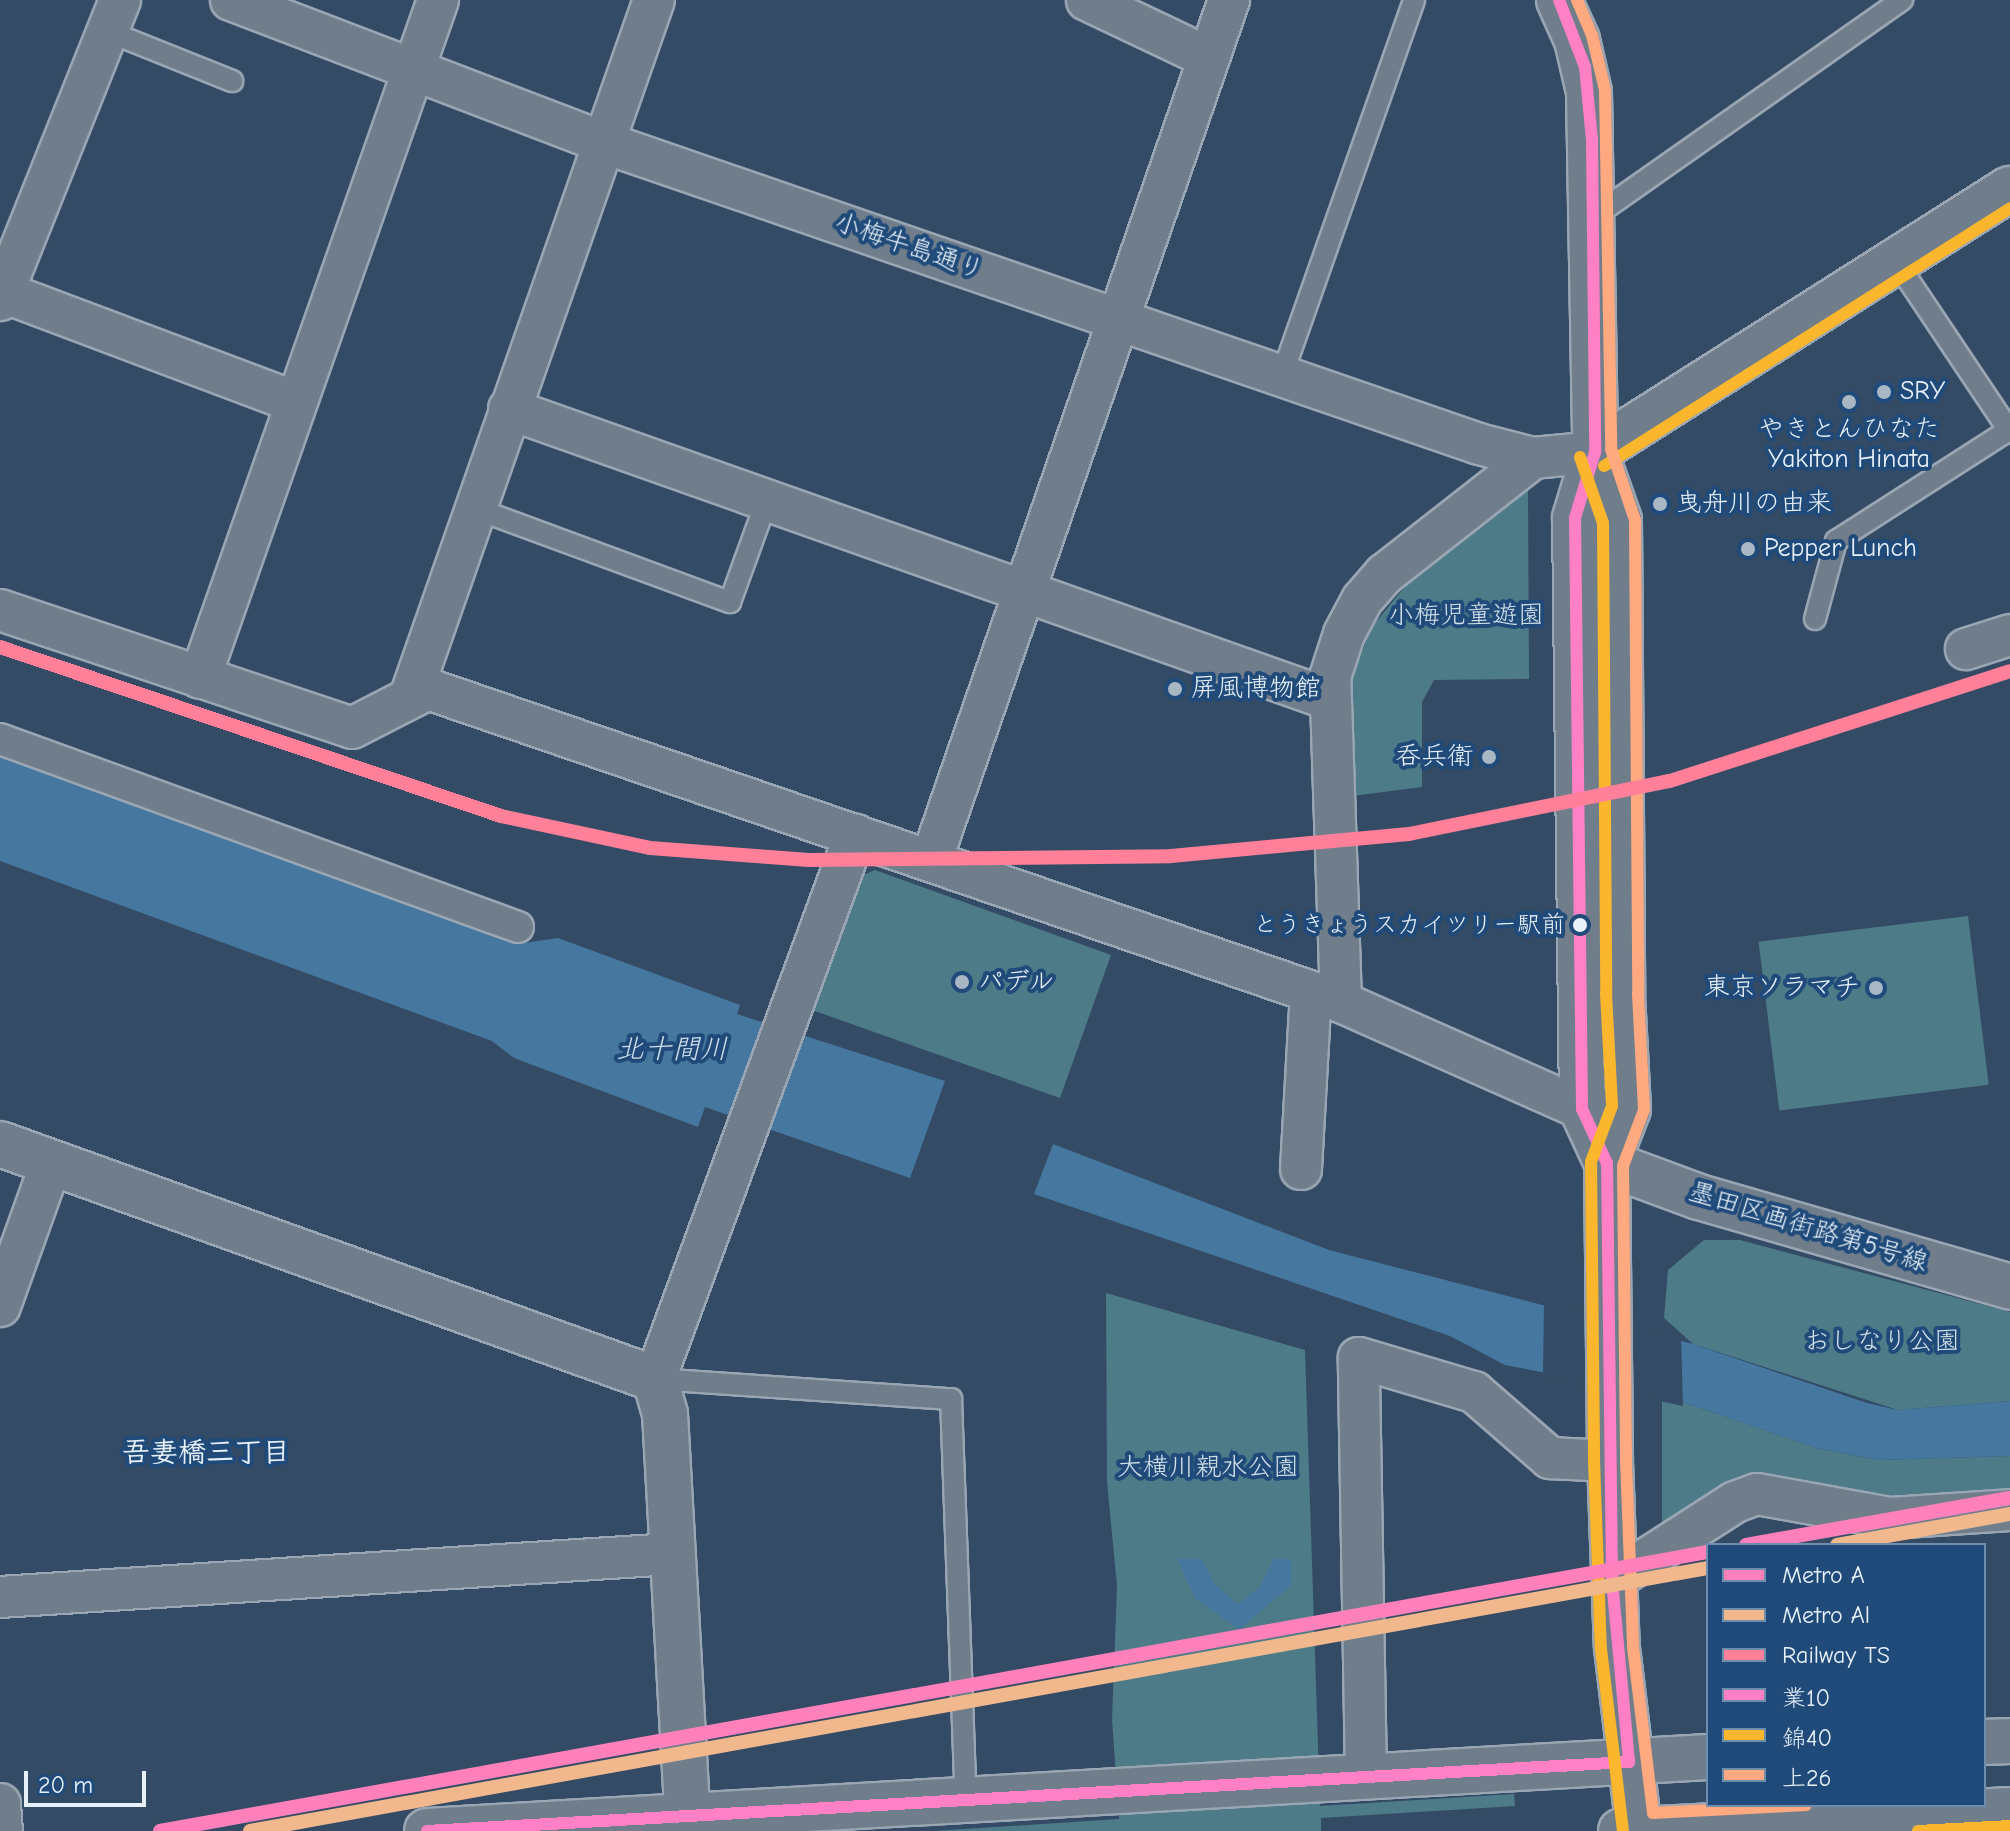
<!DOCTYPE html>
<meta charset="utf-8">
<style>
body{margin:0}
#map{position:relative;width:2010px;height:1831px;overflow:hidden;background:#344b65;font-family:"Comic Neue","Klee One",sans-serif}
div>[style]{position:absolute}
[style*='--x']{left:calc(var(--x)*1px);top:calc(var(--y)*1px);width:calc(var(--w)*1px);rotate:calc(var(--a)*1deg)}
.green>*{inset:0;background:#4e7b88;transform-origin:0 0}
.water>*{inset:0;background:#46779f}
.pier>*{inset:0;background:#344b65}
.roads{filter:drop-shadow(2px 0 #9aa6b3) drop-shadow(-2px 0 #9aa6b3) drop-shadow(0 2px #9aa6b3) drop-shadow(0 -2px #9aa6b3)}
.service>*{height:20px;margin:-10px;padding:0 10px;transform-origin:10px;border-radius:10px;background:#707e8c}
.pedestrian>*{height:30px;margin:-15px;padding:0 15px;transform-origin:15px;border-radius:15px;background:#707e8c}
.minor>*{height:40px;margin:-20px;padding:0 20px;transform-origin:20px;border-radius:20px;background:#707e8c}
.tertiary>*{height:44px;margin:-22px;padding:0 22px;transform-origin:22px;border-radius:22px;background:#707e8c}
.secondary>*{height:44px;margin:-22px;padding:0 22px;transform-origin:22px;border-radius:22px;background:#707e8c}
.bus-1>*{height:12px;margin:-6px;padding:0 6px;transform-origin:6px;border-radius:6px;background:#ff80c5}
.bus-2>*{height:12px;margin:-6px;padding:0 6px;transform-origin:6px;border-radius:6px;background:#fab62d}
.bus-3>*{height:12px;margin:-6px;padding:0 6px;transform-origin:6px;border-radius:6px;background:#ffa980}
.rail-1>*{height:14px;margin:-7px;padding:0 7px;transform-origin:7px;border-radius:7px;background:#ff8098}
.metro-1>*{height:14px;margin:-7px;padding:0 7px;transform-origin:7px;border-radius:7px;background:#ff80bb}
.metro-2>*{height:14px;margin:-7px;padding:0 7px;transform-origin:7px;border-radius:7px;background:#f1b78d}
.dots>*{width:22px;height:22px;translate:-50% -50%;box-sizing:border-box;border:4px solid #1f4a7a;border-radius:50%}
span{translate:-50% -50%;white-space:nowrap;text-align:center;line-height:1.15;-webkit-text-stroke:8px #1f4a7a;paint-order:stroke}
.bus-label{font-size:24px;color:#e8f1f8}
.right{translate:-100% -50%;text-align:right}
.street-label{font-size:26px;color:#e8f1f8}
.poi-label{font-size:26px;color:#e8f1f8}
.left{translate:0 -50%;text-align:left}
.park-label{font-size:26px;color:#d2e0e8}
.water-label{font-size:28px;color:#d0dfec;font-style:italic}
.neighbourhood-label{font-size:28px;color:#e8f1f8;font-weight:700}
.legend{position:absolute;left:1706px;top:1543px;width:280px;height:264px;box-sizing:border-box;background:#1f4a7a;border:2px solid #6f8dac;margin:0;padding:10px 14px;list-style:none;font-size:24px;color:#e8f1f8}
.legend li{display:flex;align-items:center;gap:16px;height:40px}
.legend b{width:40px;border:2px solid #6f8dac}
.scale{position:absolute;left:24px;top:1771px;width:122px;height:36px;box-sizing:border-box;border:4px solid #e8f1f8;border-top:0;padding-left:10px;font-size:24px;line-height:28px;white-space:nowrap;color:#e8f1f8;-webkit-text-stroke:6px #1f4a7a;paint-order:stroke}
</style>
<div id="map">
<div class="green">
<div style="clip-path:polygon(1528px 488px,1529px 679px,1434px 680px,1422px 702px,1422px 787px,1352px 796px,1349px 686px,1371px 628px,1411px 579px)"></div>
<div style="clip-path:polygon(875px 870px,1111px 955px,1060px 1098px,812px 1010px,859px 877px)"></div>
<div style="left:1968px;top:916px;width:170px;height:211px;rotate:83deg"></div>
<div style="clip-path:polygon(1704px 1240px,1740px 1240px,2010px 1312px,2010px 1401px,1898px 1410px,1693px 1344px,1664px 1318px,1668px 1270px)"></div>
<div style="clip-path:polygon(1106px 1293px,1305px 1350px,1320px 1806px,1514px 1794px,1515px 1806px,1321px 1818px,1321px 1831px,934px 1831px,1119px 1819px,1112px 1720px,1117px 1586px,1107px 1482px)"></div>
<div style="clip-path:polygon(1662px 1395px,1817px 1448px,1878px 1460px,2010px 1456px,2010px 1499px,1832px 1498px,1662px 1526px)"></div>
</div>
<div class="water">
<div style="clip-path:polygon(0 748px,524px 943px,558px 938px,740px 1005px,737px 1014px,945px 1081px,910px 1178px,705px 1107px,698px 1127px,514px 1058px,492px 1041px,0 861px)"></div>
<div style="clip-path:polygon(1053px 1144px,1329px 1250px,1693px 1344px,1867px 1403px,1898px 1410px,2010px 1401px,2010px 1456px,1878px 1460px,1817px 1448px,1662px 1395px,1505px 1365px,1450px 1336px,1034px 1194px)"></div>
<div style="clip-path:polygon(1177px 1559px,1202px 1559px,1214px 1584px,1238px 1604px,1260px 1587px,1273px 1559px,1291px 1559px,1291px 1585px,1239px 1630px,1195px 1598px)"></div>
</div>
<div class="pier">
<div style="clip-path:polygon(1544px 1304px,1681px 1337px,1683px 1406px,1543px 1376px)"></div>
</div>
<div class="roads">
<div class="service">
<div style="--x:107;--y:31;--w:135;--a:21.8"></div>
<div style="--x:1593;--y:217;--w:378;--a:-35.1"></div>
<div style="--x:1895;--y:260;--w:207;--a:56.2"></div>
<div style="--x:1281;--y:378;--w:401;--a:-70.6"></div>
<div style="--x:474;--y:508;--w:273;--a:20.2"></div>
<div style="--x:730;--y:602;--w:109;--a:-70.1"></div>
<div style="--x:1815;--y:619;--w:81;--a:-74.9"></div>
<div style="--x:1836;--y:541;--w:206;--a:-32.7"></div>
<div style="--x:655;--y:1379;--w:297;--a:3.9"></div>
<div style="--x:951;--y:1399;--w:400;--a:87.9"></div>
</div>
<div class="pedestrian">
<div style="--x:0;--y:739;--w:551;--a:19.95"></div>
</div>
<div class="minor">
<div style="--x:231;--y:0;--w:400;--a:20.9"></div>
<div style="--x:605;--y:143;--w:924;--a:19"></div>
<div style="--x:1479;--y:444;--w:56;--a:14.5"></div>
<div style="--x:1533;--y:458;--w:62;--a:-5.5"></div>
<div style="--x:1087;--y:0;--w:135;--a:25.4"></div>
<div style="--x:0;--y:291;--w:316;--a:20.6"></div>
<div style="--x:0;--y:300;--w:323;--a:-68.2"></div>
<div style="--x:509;--y:409;--w:872;--a:19.49"></div>
<div style="--x:0;--y:610;--w:371;--a:18.5"></div>
<div style="--x:352;--y:728;--w:85;--a:-27.2"></div>
<div style="--x:428;--y:689;--w:965;--a:18.92"></div>
<div style="--x:1341;--y:1002;--w:264;--a:23.9"></div>
<div style="--x:1582;--y:1109;--w:30;--a:0"></div>
<div style="--x:1966;--y:649;--w:46;--a:-17.7"></div>
<div style="--x:200;--y:678;--w:719;--a:-70.66"></div>
<div style="--x:410;--y:697;--w:738;--a:-70.71"></div>
<div style="--x:931;--y:861;--w:911;--a:-70.91"></div>
<div style="--x:1341;--y:1002;--w:325;--a:-91.9"></div>
<div style="--x:1330;--y:677;--w:45;--a:-72"></div>
<div style="--x:1344;--y:634;--w:38;--a:-62"></div>
<div style="--x:1362;--y:600;--w:35;--a:-49"></div>
<div style="--x:1385;--y:574;--w:188;--a:-38.1"></div>
<div style="--x:1301;--y:1169;--w:177;--a:-86.8"></div>
<div style="--x:0;--y:1306;--w:154;--a:-70.3"></div>
<div style="--x:655;--y:1379;--w:580;--a:-69.81"></div>
<div style="--x:1612;--y:1581;--w:146;--a:-32.7"></div>
<div style="--x:1735;--y:1502;--w:23;--a:-20"></div>
<div style="--x:1757;--y:1494;--w:136;--a:10.2"></div>
<div style="--x:1891;--y:1518;--w:119;--a:-3.8"></div>
<div style="--x:0;--y:1597;--w:673;--a:-3.66"></div>
<div style="--x:1366;--y:1777;--w:419;--a:-91"></div>
<div style="--x:1359;--y:1358;--w:120;--a:16.5"></div>
<div style="--x:1474;--y:1392;--w:101;--a:41"></div>
<div style="--x:1550;--y:1458;--w:60;--a:2.9"></div>
<div style="--x:0;--y:1804;--w:27;--a:86"></div>
</div>
<div class="tertiary">
<div style="--x:1559;--y:0;--w:44;--a:65.8"></div>
<div style="--x:1577;--y:40;--w:53;--a:77"></div>
<div style="--x:1589;--y:92;--w:360;--a:89"></div>
<div style="--x:1595;--y:452;--w:72;--a:70.6"></div>
<div style="--x:1619;--y:520;--w:474;--a:89.6"></div>
<div style="--x:1622;--y:994;--w:115;--a:87"></div>
<div style="--x:1628;--y:1109;--w:58;--a:111.3"></div>
<div style="--x:1607;--y:1163;--w:298;--a:89.4"></div>
<div style="--x:1610;--y:1461;--w:187;--a:87.9"></div>
<div style="--x:1617;--y:1648;--w:184;--a:83.1"></div>
<div style="--x:1595;--y:452;--w:69;--a:106.9"></div>
<div style="--x:1575;--y:518;--w:591;--a:89.32"></div>
<div style="--x:1582;--y:1109;--w:60;--a:65.2"></div>
<div style="--x:1595;--y:452;--w:491;--a:-32.4"></div>
<div style="--x:0;--y:1144;--w:696;--a:19.74"></div>
<div style="--x:655;--y:1379;--w:36;--a:74"></div>
<div style="--x:665;--y:1414;--w:399;--a:86.8"></div>
<div style="--x:687;--y:1812;--w:19;--a:102"></div>
<div style="--x:1607;--y:1163;--w:98;--a:20.3"></div>
<div style="--x:1699;--y:1197;--w:324;--a:16.1"></div>
</div>
<div class="secondary">
<div style="--x:1984;--y:1742;--w:26;--a:-2"></div>
<div style="--x:427;--y:1831;--w:1283;--a:-3.31"></div>
<div style="--x:1621;--y:1831;--w:390;--a:-3.1"></div>
</div>
</div>
<div class="bus-1">
<div style="--x:1559;--y:0;--w:72;--a:68.8"></div>
<div style="--x:1585;--y:67;--w:73;--a:84.5"></div>
<div style="--x:1592;--y:140;--w:312;--a:89.4"></div>
<div style="--x:1595;--y:452;--w:69;--a:106.9"></div>
<div style="--x:1575;--y:518;--w:591;--a:89.32"></div>
<div style="--x:1582;--y:1109;--w:60;--a:65.2"></div>
<div style="--x:1607;--y:1163;--w:418;--a:89.3"></div>
<div style="--x:1612;--y:1581;--w:182;--a:84.6"></div>
<div style="--x:427;--y:1831;--w:1204;--a:-3.29"></div>
</div>
<div class="bus-2">
<div style="--x:1580;--y:457;--w:70;--a:70.8"></div>
<div style="--x:1603;--y:523;--w:471;--a:89.6"></div>
<div style="--x:1606;--y:994;--w:112;--a:86.9"></div>
<div style="--x:1612;--y:1106;--w:60;--a:110.6"></div>
<div style="--x:1591;--y:1162;--w:299;--a:89.4"></div>
<div style="--x:1594;--y:1461;--w:188;--a:87.9"></div>
<div style="--x:1601;--y:1649;--w:183;--a:83.1"></div>
<div style="--x:1604;--y:466;--w:481;--a:-32.4"></div>
<div style="--x:1918;--y:1831;--w:92;--a:-3.1"></div>
</div>
<div class="bus-3">
<div style="--x:1577;--y:0;--w:38;--a:67"></div>
<div style="--x:1592;--y:35;--w:57;--a:76.7"></div>
<div style="--x:1605;--y:90;--w:359;--a:89"></div>
<div style="--x:1611;--y:449;--w:75;--a:71.3"></div>
<div style="--x:1635;--y:520;--w:474;--a:89.6"></div>
<div style="--x:1638;--y:994;--w:116;--a:87"></div>
<div style="--x:1644;--y:1110;--w:60;--a:110.6"></div>
<div style="--x:1623;--y:1166;--w:295;--a:89.4"></div>
<div style="--x:1626;--y:1461;--w:186;--a:87.8"></div>
<div style="--x:1633;--y:1647;--w:167;--a:83.1"></div>
<div style="--x:1653;--y:1813;--w:153;--a:-3"></div>
</div>
<div class="rail-1">
<div style="--x:0;--y:647;--w:529;--a:18.64"></div>
<div style="--x:501;--y:816;--w:152;--a:12.1"></div>
<div style="--x:650;--y:848;--w:159;--a:4.3"></div>
<div style="--x:809;--y:860;--w:362;--a:-0.6"></div>
<div style="--x:1171;--y:856;--w:239;--a:-5.3"></div>
<div style="--x:1409;--y:834;--w:266;--a:-11.5"></div>
<div style="--x:1670;--y:781;--w:357;--a:-17.9"></div>
</div>
<div class="metro-1">
<div style="--x:1746;--y:1545;--w:268;--a:-10.1"></div>
<div style="--x:160;--y:1831;--w:1573;--a:-10.22"></div>
</div>
<div class="metro-2">
<div style="--x:1837;--y:1545;--w:176;--a:-10.2"></div>
<div style="--x:250;--y:1831;--w:1482;--a:-10.23"></div>
</div>
<div class="dots">
<div style="left:1884px;top:392px;background:#a9b7c5"></div>
<div style="left:1849px;top:402px;background:#a9b7c5"></div>
<div style="left:1660px;top:504px;background:#a9b7c5"></div>
<div style="left:1748px;top:549px;background:#a9b7c5"></div>
<div style="left:1175px;top:689px;background:#a9b7c5"></div>
<div style="left:1489px;top:757px;background:#a9b7c5"></div>
<div style="left:1580px;top:925px;background:#e8f1f8"></div>
<div style="left:962px;top:982px;background:#a9b7c5"></div>
<div style="left:1876px;top:988px;background:#a9b7c5"></div>
</div>
<div class="bus-label">
<span class="right" style="left:1565px;top:925px">とうきょうスカイツリー駅前</span>
</div>
<div class="street-label">
<span style="left:909px;top:247px;rotate:19deg">小梅牛島通り</span>
<span style="left:1808px;top:1228px;rotate:17deg">墨田区画街路第5号線</span>
</div>
<div class="poi-label">
<span class="left" style="left:1900px;top:392px">SRY</span>
<span style="left:1849px;top:445px">やきとんひなた<br>Yakiton Hinata</span>
<span class="left" style="left:1676px;top:504px">曳舟川の由来</span>
<span class="left" style="left:1764px;top:549px">Pepper Lunch</span>
<span class="left" style="left:1191px;top:689px">屏風博物館</span>
<span class="right" style="left:1473px;top:757px">呑兵衛</span>
<span class="left" style="left:978px;top:982px">パデル</span>
<span class="right" style="left:1860px;top:988px">東京ソラマチ</span>
</div>
<div class="park-label">
<span style="left:1466px;top:616px">小梅児童遊園</span>
<span style="left:1882px;top:1342px">おしなり公園</span>
<span style="left:1208px;top:1468px">大横川親水公園</span>
</div>
<div class="water-label">
<span style="left:672px;top:1049px">北十間川</span>
</div>
<div class="neighbourhood-label">
<span style="left:206px;top:1452px">吾妻橋三丁目</span>
</div>
<ul class="legend">
<li><b style="height:10px;background:#ff80bb"></b>Metro A</li>
<li><b style="height:10px;background:#f1b78d"></b>Metro Al</li>
<li><b style="height:10px;background:#ff8098"></b>Railway TS</li>
<li><b style="height:10px;background:#ff80c5"></b>業10</li>
<li><b style="height:10px;background:#fab62d"></b>錦40</li>
<li><b style="height:10px;background:#ffa980"></b>上26</li>
</ul>
<div class="scale">20 m</div>
</div>
